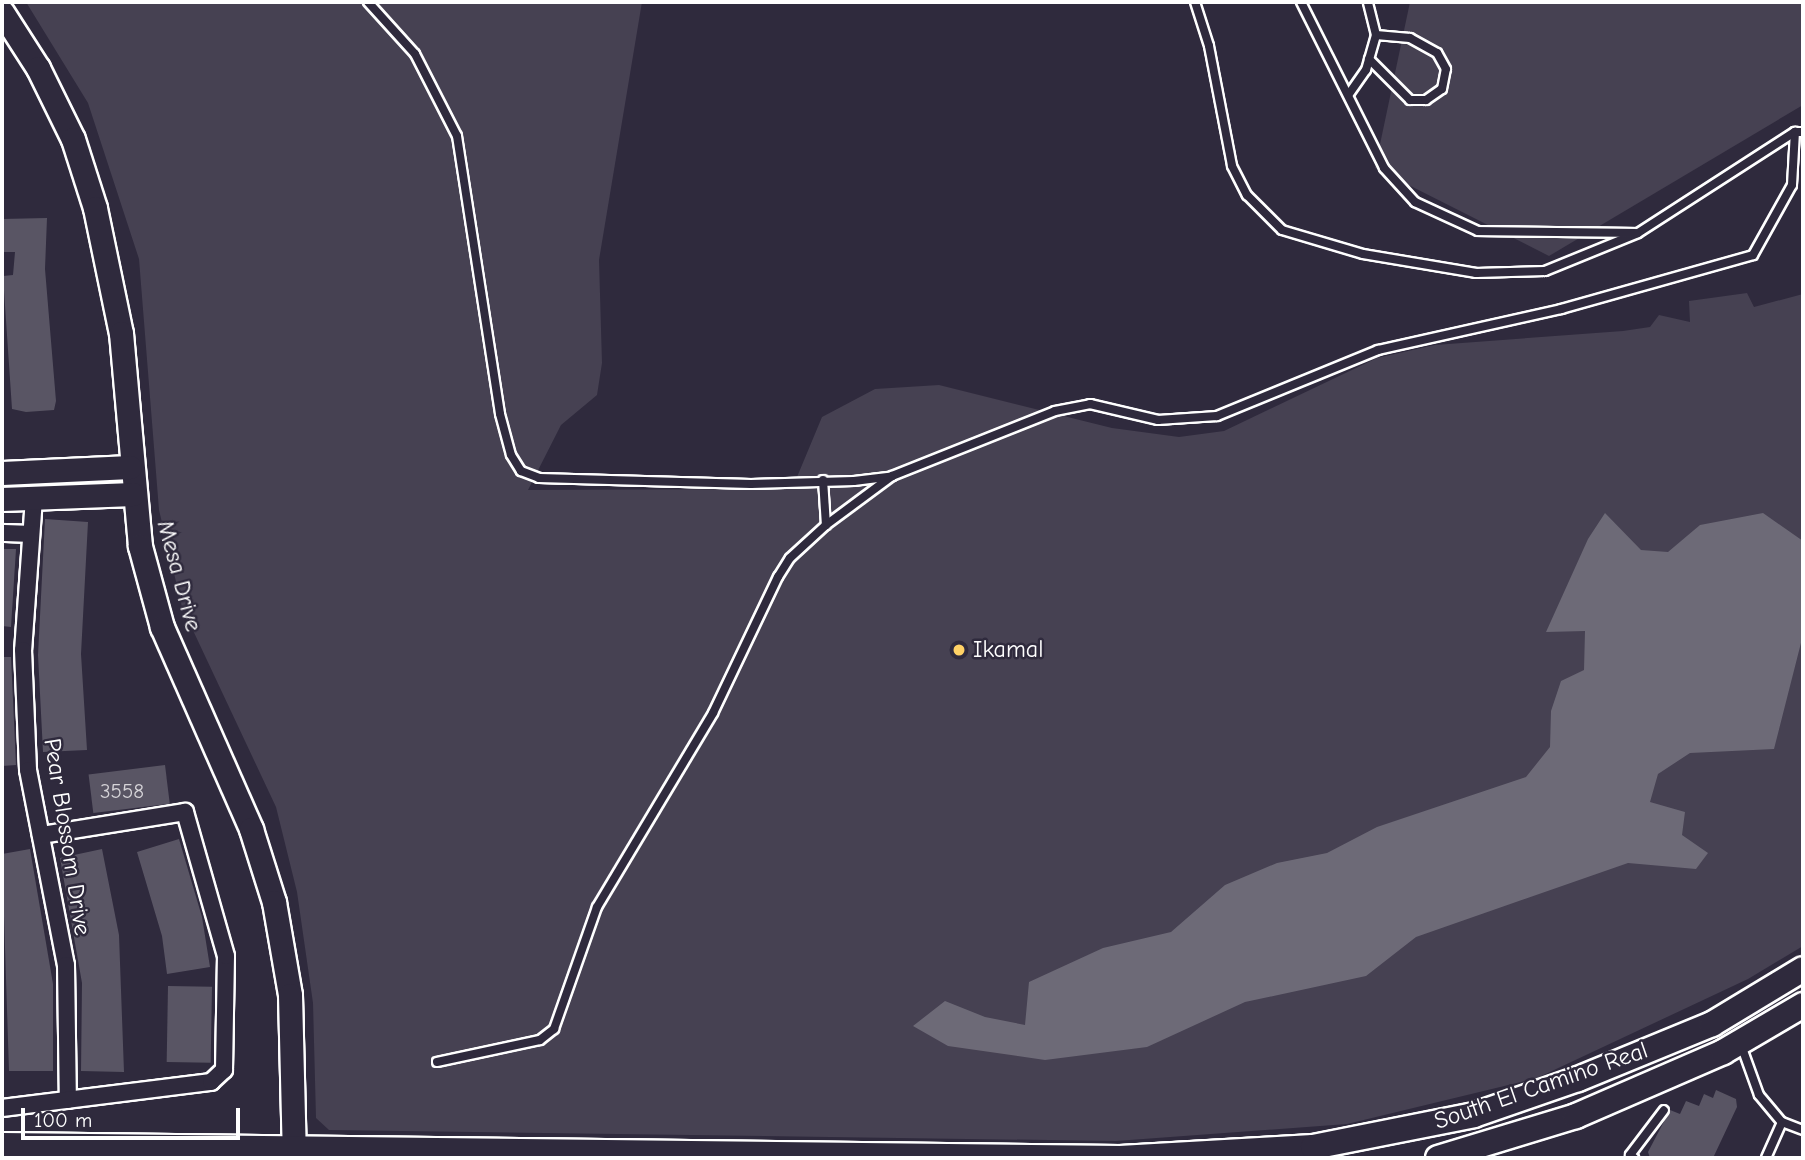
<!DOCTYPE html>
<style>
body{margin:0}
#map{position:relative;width:1805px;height:1160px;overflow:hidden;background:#2f2a3d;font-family:"Comic Neue",sans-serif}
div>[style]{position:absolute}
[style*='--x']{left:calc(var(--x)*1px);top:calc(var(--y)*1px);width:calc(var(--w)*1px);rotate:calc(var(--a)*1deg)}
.green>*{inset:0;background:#464152}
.water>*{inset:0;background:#6d6a77}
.building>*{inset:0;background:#595564;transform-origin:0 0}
.roads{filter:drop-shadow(2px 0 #fff) drop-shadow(-2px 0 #fff) drop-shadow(0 2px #fff) drop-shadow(0 -2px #fff)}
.lane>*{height:8px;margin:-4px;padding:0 4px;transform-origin:4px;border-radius:4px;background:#2f2a3d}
.street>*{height:16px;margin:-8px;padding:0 8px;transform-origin:8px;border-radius:8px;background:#2f2a3d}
.secondary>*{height:23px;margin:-11.5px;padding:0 11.5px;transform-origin:11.5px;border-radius:11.5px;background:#2f2a3d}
.primary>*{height:24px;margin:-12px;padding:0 12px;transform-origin:12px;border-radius:12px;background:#2f2a3d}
.dots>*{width:19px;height:19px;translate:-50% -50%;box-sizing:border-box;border:4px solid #2f2a3d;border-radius:50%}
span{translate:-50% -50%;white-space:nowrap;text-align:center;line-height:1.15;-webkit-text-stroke:5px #2f2a3d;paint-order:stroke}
.number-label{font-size:21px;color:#d6d4d8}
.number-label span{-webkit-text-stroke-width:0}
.street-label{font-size:24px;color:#fff}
.poi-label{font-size:24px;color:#fff}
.left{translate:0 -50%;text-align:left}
.frame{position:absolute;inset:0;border:4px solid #fff;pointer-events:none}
.scale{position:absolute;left:21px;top:1108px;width:219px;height:32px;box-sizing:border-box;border:4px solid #fff;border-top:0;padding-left:9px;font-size:21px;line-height:24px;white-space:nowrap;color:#fff;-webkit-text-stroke:5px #2f2a3d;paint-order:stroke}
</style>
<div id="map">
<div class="green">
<div style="clip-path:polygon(26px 2px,642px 2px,599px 260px,602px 363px,597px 395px,561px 425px,528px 490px,792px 489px,822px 417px,875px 389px,939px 385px,1112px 428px,1179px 437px,1224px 431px,1377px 358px,1435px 345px,1623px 331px,1650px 327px,1659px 315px,1690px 322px,1689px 301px,1747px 293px,1754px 307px,1803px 294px,1803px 946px,1748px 979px,1537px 1078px,1347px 1124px,1116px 1141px,329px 1130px,316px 1118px,313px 1003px,297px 892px,276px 807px,182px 607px,159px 510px,139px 259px,88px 103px)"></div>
<div style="clip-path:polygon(1410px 2px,1803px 2px,1803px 105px,1549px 256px,1375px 168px)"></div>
</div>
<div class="water">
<div style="clip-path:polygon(1605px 513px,1641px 550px,1668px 552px,1700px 525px,1763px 513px,1803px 541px,1803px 635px,1774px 749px,1690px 753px,1658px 774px,1650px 802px,1685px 812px,1682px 835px,1708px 853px,1696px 869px,1628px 863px,1416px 937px,1366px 976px,1245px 1002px,1147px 1047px,1045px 1060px,948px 1046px,913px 1026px,945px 1001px,985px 1017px,1025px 1025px,1029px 982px,1103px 948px,1171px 932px,1225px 885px,1277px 863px,1327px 853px,1377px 827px,1526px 777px,1550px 747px,1551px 711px,1561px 681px,1584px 670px,1585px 631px,1546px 632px,1588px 539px)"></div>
</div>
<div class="building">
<div style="clip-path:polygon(47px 218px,45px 269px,56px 401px,54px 410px,26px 412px,12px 409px,3px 276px,13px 275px,15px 252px,2px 252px,2px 219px)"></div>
<div style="clip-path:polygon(45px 519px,88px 522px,81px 654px,87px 750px,43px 752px,38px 655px)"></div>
<div style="clip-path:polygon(2px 549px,16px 549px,11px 627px,2px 626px)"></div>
<div style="clip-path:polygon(2px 657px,11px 657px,16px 765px,2px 766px)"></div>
<div style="left:165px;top:765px;width:39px;height:77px;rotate:83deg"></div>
<div style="clip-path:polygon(179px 839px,202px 917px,210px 967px,167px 974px,162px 936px,137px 852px)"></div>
<div style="clip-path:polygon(30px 849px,53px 984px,53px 1071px,9px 1071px,2px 854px)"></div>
<div style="clip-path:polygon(102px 849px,119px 935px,124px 1072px,81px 1071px,82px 983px,60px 858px)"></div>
<div style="left:168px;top:986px;width:44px;height:76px;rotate:1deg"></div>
<div style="clip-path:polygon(1716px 1090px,1736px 1099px,1737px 1107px,1713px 1158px,1650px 1158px,1648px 1152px,1670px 1110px,1680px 1114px,1686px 1101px,1699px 1106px,1704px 1094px,1713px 1098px)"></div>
</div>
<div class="roads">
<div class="lane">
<div style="--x:368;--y:2;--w:70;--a:47.9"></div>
<div style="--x:415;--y:54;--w:92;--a:62.9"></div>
<div style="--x:457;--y:136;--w:281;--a:81.2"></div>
<div style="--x:500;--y:414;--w:42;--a:75"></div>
<div style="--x:511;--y:455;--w:19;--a:58"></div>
<div style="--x:521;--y:471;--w:19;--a:21"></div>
<div style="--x:539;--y:478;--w:212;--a:1.6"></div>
<div style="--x:751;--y:484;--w:103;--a:-1.7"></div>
<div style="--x:854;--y:481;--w:38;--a:-7"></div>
<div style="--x:892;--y:476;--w:175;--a:-21.7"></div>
<div style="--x:1055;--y:411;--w:36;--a:-11"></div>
<div style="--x:1090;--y:404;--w:70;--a:13.2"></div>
<div style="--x:1158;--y:420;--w:59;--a:-3.9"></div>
<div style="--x:1217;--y:416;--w:174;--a:-22.3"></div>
<div style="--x:1378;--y:350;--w:188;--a:-12.6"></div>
<div style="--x:1561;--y:309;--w:199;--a:-15.7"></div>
<div style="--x:1753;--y:255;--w:80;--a:-60.9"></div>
<div style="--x:1792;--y:185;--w:53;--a:-86.8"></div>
<div style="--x:1195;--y:2;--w:46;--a:72.3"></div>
<div style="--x:1209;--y:46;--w:122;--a:79.1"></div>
<div style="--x:1232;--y:166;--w:33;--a:63"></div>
<div style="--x:1247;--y:195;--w:49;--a:45"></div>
<div style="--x:1282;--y:230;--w:84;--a:16.5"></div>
<div style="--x:1363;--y:254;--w:115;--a:9.5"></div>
<div style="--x:1476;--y:273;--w:69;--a:-1.7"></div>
<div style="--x:1545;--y:271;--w:100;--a:-22.2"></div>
<div style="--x:1638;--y:233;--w:187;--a:-32.8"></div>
<div style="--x:1795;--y:132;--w:8;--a:0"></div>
<div style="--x:1301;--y:2;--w:186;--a:63.4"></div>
<div style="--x:1384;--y:168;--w:46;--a:47.6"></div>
<div style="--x:1415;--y:202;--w:69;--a:24.7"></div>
<div style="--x:1478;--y:231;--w:157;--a:0.7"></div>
<div style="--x:1369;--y:59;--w:58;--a:45"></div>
<div style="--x:1410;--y:100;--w:16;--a:0"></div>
<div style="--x:1426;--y:100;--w:19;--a:-35"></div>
<div style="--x:1442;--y:89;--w:20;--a:-79"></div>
<div style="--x:1446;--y:69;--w:18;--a:-119"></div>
<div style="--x:1437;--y:53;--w:31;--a:-151"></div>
<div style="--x:1410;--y:38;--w:34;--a:-175"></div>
<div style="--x:1349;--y:94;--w:29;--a:-55"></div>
<div style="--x:1366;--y:70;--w:36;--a:-74"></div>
<div style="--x:1376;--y:35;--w:34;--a:-104"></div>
<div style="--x:823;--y:480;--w:45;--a:86.2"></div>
<div style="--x:1741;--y:1045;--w:53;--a:70.2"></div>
<div style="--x:1759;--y:1095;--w:35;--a:50"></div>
<div style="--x:1782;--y:1122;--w:22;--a:21"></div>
<div style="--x:437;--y:1062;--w:105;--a:-12.1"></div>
<div style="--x:540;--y:1040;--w:18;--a:-38"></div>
<div style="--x:554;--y:1029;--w:129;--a:-70.6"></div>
<div style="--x:597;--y:907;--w:226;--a:-59.1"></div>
<div style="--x:713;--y:713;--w:151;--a:-64.5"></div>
<div style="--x:778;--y:577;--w:22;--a:-58"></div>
<div style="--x:790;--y:558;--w:49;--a:-42.5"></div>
<div style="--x:826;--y:525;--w:82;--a:-36.6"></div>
<div style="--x:1634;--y:1158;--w:5;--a:-143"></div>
<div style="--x:1630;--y:1155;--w:56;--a:-52.9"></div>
<div style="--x:1766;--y:1158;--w:39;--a:-66"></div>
</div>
<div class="street">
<div style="--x:34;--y:498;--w:152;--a:94.1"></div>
<div style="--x:23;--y:650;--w:120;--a:87.6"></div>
<div style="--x:28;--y:770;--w:199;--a:79"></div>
<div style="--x:66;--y:965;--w:135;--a:89.2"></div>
<div style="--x:2;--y:533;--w:29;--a:2"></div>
<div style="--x:2;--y:1108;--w:211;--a:-7.1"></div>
<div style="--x:211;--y:1082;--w:18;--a:-43"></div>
<div style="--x:224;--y:1070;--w:114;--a:-89"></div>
<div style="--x:226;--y:956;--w:150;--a:-105.9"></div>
<div style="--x:185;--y:812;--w:146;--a:170.9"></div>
</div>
<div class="secondary">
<div style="--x:2;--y:12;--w:67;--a:57.3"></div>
<div style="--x:38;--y:68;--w:79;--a:63.8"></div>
<div style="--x:73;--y:139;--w:72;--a:72.3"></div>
<div style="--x:95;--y:208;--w:128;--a:78.3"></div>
<div style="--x:121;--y:333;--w:214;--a:84.9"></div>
<div style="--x:140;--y:546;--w:84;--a:74.8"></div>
<div style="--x:162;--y:627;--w:221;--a:66.2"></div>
<div style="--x:251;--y:829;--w:77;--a:72.5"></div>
<div style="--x:274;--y:902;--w:94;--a:80.2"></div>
<div style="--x:290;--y:995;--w:163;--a:88.6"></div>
<div style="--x:2;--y:473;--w:128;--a:-2.7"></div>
<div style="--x:2;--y:499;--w:131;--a:-2.2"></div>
</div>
<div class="primary">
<div style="--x:2;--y:1145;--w:1118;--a:0.67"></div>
<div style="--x:1120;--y:1158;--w:193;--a:-3.3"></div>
<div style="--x:1313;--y:1147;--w:164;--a:-11.2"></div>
<div style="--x:1474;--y:1115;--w:110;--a:-19.1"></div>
<div style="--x:1578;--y:1079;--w:145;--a:-22.3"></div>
<div style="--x:1712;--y:1024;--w:106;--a:-31.1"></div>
<div style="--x:1438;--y:1158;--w:144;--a:-16.9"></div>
<div style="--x:1576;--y:1116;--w:160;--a:-23.5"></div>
<div style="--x:1723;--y:1052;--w:93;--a:-30.4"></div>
</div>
</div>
<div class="dots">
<div style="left:959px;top:650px;background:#ffd166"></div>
</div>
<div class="number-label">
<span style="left:122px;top:791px">3558</span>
</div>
<div class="street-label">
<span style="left:179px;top:576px;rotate:75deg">Mesa Drive</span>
<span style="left:67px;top:837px;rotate:81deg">Pear Blossom Drive</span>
<span style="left:1541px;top:1086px;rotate:-19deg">South El Camino Real</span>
</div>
<div class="poi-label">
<span class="left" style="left:973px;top:650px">Ikamal</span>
</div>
<div class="frame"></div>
<div class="scale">100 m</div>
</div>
